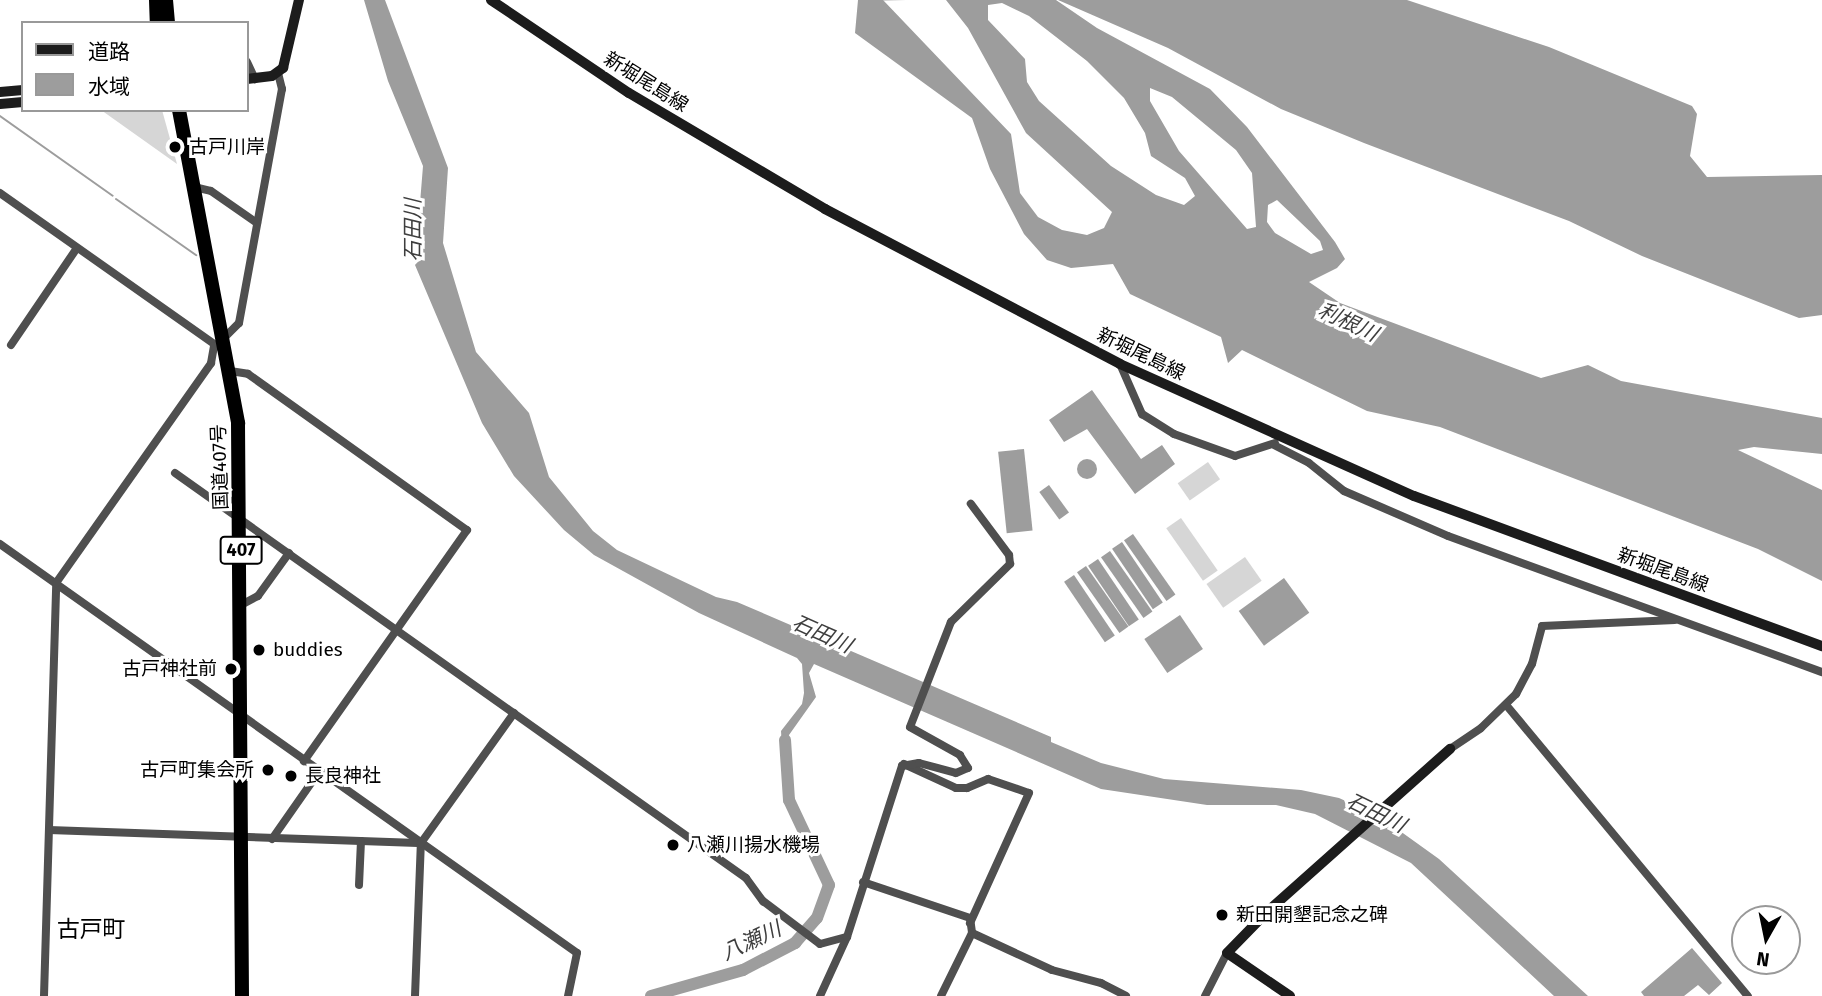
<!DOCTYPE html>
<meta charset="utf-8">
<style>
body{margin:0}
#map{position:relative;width:1822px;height:996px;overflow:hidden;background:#fff;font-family:"Fira Sans","Noto Sans JP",sans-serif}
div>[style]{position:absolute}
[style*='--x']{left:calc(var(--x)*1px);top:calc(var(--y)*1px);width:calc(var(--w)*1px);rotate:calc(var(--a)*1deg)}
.green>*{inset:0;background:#d6d6d6;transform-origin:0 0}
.water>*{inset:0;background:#9d9d9d;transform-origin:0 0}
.round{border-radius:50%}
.stream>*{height:2px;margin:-1px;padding:0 1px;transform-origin:1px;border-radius:1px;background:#9d9d9d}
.river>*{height:12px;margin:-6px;padding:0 6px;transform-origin:6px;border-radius:6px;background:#9d9d9d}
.street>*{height:8px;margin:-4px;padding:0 4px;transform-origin:4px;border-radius:4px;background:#4f4f4f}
.secondary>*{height:10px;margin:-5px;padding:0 5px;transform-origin:5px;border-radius:5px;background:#1c1c1c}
.highway>*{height:14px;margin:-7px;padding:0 7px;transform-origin:7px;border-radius:7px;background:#000}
.dots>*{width:19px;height:19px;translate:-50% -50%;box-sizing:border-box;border:4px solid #fff;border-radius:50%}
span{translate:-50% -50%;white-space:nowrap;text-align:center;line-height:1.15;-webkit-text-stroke:6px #fff;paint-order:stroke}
.shield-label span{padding:2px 5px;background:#fff;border:2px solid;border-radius:5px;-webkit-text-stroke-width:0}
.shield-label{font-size:18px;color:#000;font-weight:700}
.street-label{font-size:19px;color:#000}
.poi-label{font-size:19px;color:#000}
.left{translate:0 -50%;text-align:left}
.right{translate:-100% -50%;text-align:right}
.water-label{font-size:21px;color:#3e3e3e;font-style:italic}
.quarter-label{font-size:23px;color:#000}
.legend{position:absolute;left:21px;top:21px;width:228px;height:91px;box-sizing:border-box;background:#fff;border:2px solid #999;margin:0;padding:9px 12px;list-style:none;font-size:21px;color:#000}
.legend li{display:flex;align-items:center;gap:14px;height:35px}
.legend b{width:35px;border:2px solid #999}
.north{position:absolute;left:1731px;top:905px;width:70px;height:70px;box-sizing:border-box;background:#fff;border:2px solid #999;border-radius:50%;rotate:189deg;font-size:19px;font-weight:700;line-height:28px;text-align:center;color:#000}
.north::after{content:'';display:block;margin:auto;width:24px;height:32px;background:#000;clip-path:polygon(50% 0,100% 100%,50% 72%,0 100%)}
</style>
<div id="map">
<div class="green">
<div style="clip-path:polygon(101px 110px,162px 110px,177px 164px)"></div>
<div style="left:1208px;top:462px;width:21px;height:37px;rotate:55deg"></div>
<div style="left:1181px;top:518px;width:64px;height:18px;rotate:55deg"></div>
<div style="left:1245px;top:557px;width:29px;height:47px;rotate:55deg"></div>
</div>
<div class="water">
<div style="clip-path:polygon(364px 0,385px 0,448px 168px,443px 243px,476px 352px,529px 413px,549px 477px,593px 531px,617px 550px,716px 597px,737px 602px,1051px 737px,1051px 742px,1101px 763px,1164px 779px,1301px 790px,1339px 798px,1401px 826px,1400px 831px,1439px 859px,1588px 996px,1554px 996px,1411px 863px,1315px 814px,1276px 805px,1207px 805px,1101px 789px,814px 664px,809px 673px,816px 697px,789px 735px,783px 763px,781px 731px,802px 704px,804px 693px,802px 664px,797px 658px,699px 613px,594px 555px,564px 530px,514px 476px,482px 423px,415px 265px,423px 166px,388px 81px)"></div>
<div style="clip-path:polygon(evenodd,858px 0,883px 0,1011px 134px,1020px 193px,1038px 217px,1062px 230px,1087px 235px,1104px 228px,1112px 212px,1026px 133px,968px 28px,946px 0,1056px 0,1097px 28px,1210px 89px,1247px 127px,1335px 242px,1345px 259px,1337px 268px,1309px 282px,1340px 303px,1541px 378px,1588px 365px,1621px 381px,1822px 418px,1822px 454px,1754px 447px,1738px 450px,1822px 490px,1822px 581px,1758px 549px,1440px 427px,1367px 411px,1242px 350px,1228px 363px,1221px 337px,1130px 294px,1113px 264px,1071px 268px,1047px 260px,1024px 234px,990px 169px,972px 118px,855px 33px,858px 0,1002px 3px,1029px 16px,1087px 61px,1124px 98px,1145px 133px,1151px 156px,1185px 178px,1195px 196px,1184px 205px,1156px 195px,1111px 166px,1039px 101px,1027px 82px,1025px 59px,988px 20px,988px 5px,1002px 3px,858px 0,1150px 88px,1172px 97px,1236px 150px,1252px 173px,1256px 227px,1247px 229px,1179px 151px,1150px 101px,1150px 88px,858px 0,1277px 200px,1320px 241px,1323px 250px,1311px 254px,1275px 233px,1267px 222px,1268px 205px,1277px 200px)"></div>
<div style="clip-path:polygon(1058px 0,1407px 0,1549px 47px,1692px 106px,1697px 114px,1690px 156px,1707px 177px,1822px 175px,1822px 315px,1799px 318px,1642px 256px,1569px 221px,1364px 143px,1281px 109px,1168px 48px)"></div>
<div style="clip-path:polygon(1092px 390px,1141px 459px,1162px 445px,1175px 464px,1135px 494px,1087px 429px,1064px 442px,1049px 420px)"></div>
<div style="left:1024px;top:449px;width:82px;height:26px;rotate:84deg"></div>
<div class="round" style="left:1077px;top:459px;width:20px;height:20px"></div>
<div style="left:1049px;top:485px;width:34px;height:12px;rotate:54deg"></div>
<div style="left:1133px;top:534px;width:74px;height:11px;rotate:55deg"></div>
<div style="left:1122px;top:542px;width:73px;height:12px;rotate:56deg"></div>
<div style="left:1110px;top:551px;width:74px;height:11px;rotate:55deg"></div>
<div style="left:1098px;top:559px;width:73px;height:12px;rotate:56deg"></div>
<div style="left:1086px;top:566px;width:74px;height:11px;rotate:55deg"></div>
<div style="left:1074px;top:575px;width:73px;height:12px;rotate:56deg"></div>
<div style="left:1284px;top:578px;width:43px;height:56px;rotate:54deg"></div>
<div style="left:1180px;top:615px;width:41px;height:43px;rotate:56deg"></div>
<div style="clip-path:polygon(1692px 948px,1722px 983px,1709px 995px,1698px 985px,1684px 996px,1644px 996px,1641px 992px)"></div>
</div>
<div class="stream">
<div style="--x:0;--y:116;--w:138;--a:35.3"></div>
<div style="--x:116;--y:199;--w:98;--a:35"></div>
</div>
<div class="river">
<div style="--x:651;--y:996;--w:96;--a:-15.8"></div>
<div style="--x:743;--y:970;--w:59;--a:-27.4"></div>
<div style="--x:795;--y:943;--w:33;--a:-49"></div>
<div style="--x:817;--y:918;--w:35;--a:-70"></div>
<div style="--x:829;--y:885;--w:94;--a:-115.2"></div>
<div style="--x:789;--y:800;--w:60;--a:-93.8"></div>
</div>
<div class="street">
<div style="--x:247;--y:62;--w:19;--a:65"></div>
<div style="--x:194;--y:187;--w:17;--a:13"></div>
<div style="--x:211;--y:191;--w:56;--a:34.8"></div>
<div style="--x:0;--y:193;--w:266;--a:35.2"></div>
<div style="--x:224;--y:338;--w:21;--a:-45"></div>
<div style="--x:239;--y:323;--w:238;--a:-79.6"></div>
<div style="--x:282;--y:89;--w:16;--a:-104"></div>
<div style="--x:11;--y:345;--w:117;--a:-55.8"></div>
<div style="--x:1120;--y:364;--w:55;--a:66.3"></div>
<div style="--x:1142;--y:414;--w:38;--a:32"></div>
<div style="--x:1174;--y:434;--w:65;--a:19.8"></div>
<div style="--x:1235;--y:456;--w:42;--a:-18"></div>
<div style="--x:230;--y:371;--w:18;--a:9"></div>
<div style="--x:248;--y:374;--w:269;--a:35.5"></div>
<div style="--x:467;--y:530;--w:283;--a:125.2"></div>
<div style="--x:1274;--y:445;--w:39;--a:27"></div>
<div style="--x:1309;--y:463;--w:45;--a:38.7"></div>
<div style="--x:1344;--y:491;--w:113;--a:23.4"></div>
<div style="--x:1448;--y:536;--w:398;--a:20"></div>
<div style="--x:175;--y:473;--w:700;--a:35.35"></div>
<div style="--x:746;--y:878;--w:29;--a:54"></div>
<div style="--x:763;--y:901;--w:71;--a:37"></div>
<div style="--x:820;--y:944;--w:28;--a:-15"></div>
<div style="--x:0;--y:544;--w:707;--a:35.33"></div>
<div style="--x:577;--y:953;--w:44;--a:101.8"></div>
<div style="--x:241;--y:605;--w:19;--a:-28"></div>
<div style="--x:258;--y:596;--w:53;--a:-54.2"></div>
<div style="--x:1507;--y:706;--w:377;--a:50.3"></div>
<div style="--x:1450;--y:749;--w:37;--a:-34"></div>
<div style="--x:1481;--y:728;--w:49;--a:-44.2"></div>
<div style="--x:1516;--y:694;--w:34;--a:-62"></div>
<div style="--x:1532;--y:664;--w:39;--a:-75"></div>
<div style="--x:1542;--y:626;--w:133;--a:-2.6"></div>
<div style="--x:904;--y:764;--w:57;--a:24.8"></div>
<div style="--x:956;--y:788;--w:11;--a:0"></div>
<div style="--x:967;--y:788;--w:23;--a:-23"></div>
<div style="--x:988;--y:779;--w:43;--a:18.9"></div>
<div style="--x:1029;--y:793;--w:143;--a:114.4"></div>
<div style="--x:49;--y:830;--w:369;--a:2"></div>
<div style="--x:272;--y:839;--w:82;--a:-55"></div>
<div style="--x:863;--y:882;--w:113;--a:18.6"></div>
<div style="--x:970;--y:918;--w:15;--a:82"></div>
<div style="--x:972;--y:933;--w:70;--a:116.2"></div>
<div style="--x:359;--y:885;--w:44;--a:-87.4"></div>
<div style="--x:972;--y:933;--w:88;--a:24.8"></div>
<div style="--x:1052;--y:970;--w:51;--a:14.9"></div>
<div style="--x:1101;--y:983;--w:28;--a:27"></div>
<div style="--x:44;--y:996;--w:413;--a:-88.3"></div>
<div style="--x:56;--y:583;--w:269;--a:-54.8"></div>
<div style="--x:211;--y:363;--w:17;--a:-80"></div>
<div style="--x:415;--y:996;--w:153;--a:-87.8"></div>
<div style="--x:421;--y:843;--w:160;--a:-54.4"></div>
<div style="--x:820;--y:996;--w:65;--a:-65.4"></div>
<div style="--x:847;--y:937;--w:180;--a:-72.2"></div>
<div style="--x:902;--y:766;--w:17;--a:-10"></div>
<div style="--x:919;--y:763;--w:38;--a:15"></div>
<div style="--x:956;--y:773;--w:13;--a:-23"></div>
<div style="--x:968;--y:768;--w:15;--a:-122"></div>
<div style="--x:960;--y:755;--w:57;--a:-150.8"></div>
<div style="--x:910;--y:727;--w:113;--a:-68.7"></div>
<div style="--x:951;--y:622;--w:83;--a:-44.5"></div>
<div style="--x:1010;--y:564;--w:9;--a:-96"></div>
<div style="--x:1009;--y:555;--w:64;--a:-126.7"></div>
<div style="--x:1205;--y:996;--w:48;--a:-62.9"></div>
</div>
<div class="secondary">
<div style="--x:491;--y:0;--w:166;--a:34"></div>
<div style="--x:629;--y:93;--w:228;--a:30.6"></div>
<div style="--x:825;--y:209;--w:333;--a:27.7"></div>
<div style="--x:1120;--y:364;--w:322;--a:24.2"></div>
<div style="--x:1414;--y:496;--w:435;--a:20.2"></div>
<div style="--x:247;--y:79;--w:25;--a:-7"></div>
<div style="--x:272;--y:76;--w:14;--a:-36"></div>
<div style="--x:283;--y:68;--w:70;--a:-76.8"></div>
<div style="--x:0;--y:92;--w:23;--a:-5"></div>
<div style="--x:0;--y:104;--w:23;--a:-5"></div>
<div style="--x:1290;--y:996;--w:76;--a:-145.7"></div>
<div style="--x:1227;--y:953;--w:59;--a:-45.7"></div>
<div style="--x:1268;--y:911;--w:244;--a:-41.7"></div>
</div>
<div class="highway">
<div style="--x:156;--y:0;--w:23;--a:88"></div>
<div style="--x:166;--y:0;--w:23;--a:85"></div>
<div style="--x:179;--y:110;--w:319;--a:79.3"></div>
<div style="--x:238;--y:423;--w:573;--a:89.6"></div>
</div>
<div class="dots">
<div style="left:175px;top:147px;background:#000"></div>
<div style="left:259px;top:650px;background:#000"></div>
<div style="left:231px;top:669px;background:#000"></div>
<div style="left:268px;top:770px;background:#000"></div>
<div style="left:291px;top:776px;background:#000"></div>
<div style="left:673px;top:845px;background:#000"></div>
<div style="left:1222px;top:915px;background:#000"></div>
</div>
<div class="shield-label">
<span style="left:241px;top:550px">407</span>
</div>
<div class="street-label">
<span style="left:646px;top:82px;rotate:32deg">新堀尾島線</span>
<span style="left:1141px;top:354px;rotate:26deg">新堀尾島線</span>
<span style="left:220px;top:467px;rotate:-92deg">国道407号</span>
<span style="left:1663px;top:570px;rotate:20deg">新堀尾島線</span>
</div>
<div class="poi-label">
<span class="left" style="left:189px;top:147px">古戸川岸</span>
<span class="left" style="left:273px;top:650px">buddies</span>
<span class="right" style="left:217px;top:669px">古戸神社前</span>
<span class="right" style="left:254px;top:770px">古戸町集会所</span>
<span class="left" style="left:305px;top:776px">長良神社</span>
<span class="left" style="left:687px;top:845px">八瀬川揚水機場</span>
<span class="left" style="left:1236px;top:915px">新田開墾記念之碑</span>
</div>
<div class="water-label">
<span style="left:413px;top:230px;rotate:-90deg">石田川</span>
<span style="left:1348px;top:322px;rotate:25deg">利根川</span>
<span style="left:822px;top:634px;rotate:24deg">石田川</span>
<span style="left:1376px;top:813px;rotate:26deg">石田川</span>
<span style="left:751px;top:941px;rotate:-25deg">八瀬川</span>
</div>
<div class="quarter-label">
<span style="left:91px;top:929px">古戸町</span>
</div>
<ul class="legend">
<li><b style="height:9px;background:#1c1c1c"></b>道路</li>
<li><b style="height:19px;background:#9d9d9d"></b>水域</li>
</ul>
<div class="north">N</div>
</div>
